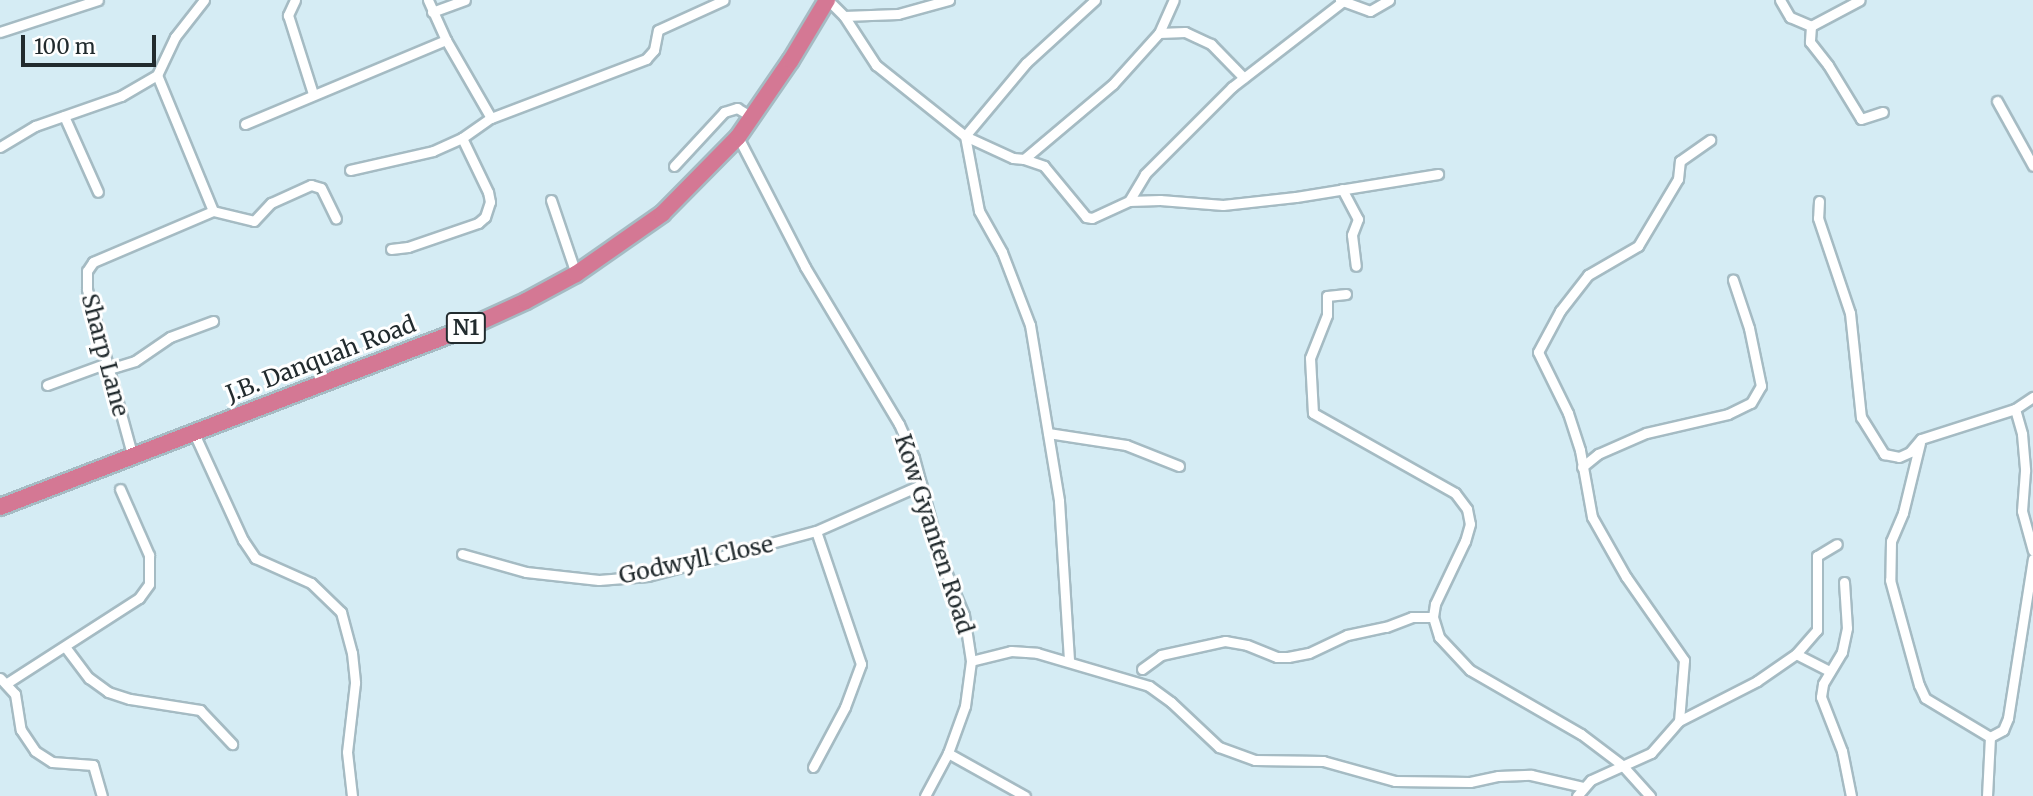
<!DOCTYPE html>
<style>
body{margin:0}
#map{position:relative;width:2033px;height:796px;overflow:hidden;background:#d5ecf4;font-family:Merriweather,serif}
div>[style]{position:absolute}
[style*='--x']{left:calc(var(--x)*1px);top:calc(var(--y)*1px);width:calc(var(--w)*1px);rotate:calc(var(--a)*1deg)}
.roads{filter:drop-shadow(2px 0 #a5bbc3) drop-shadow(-2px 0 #a5bbc3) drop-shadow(0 2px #a5bbc3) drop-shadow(0 -2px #a5bbc3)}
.street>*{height:9px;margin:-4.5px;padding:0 4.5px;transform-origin:4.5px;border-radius:4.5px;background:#fff}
.highway>*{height:16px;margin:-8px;padding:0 8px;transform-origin:8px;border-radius:8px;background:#d47894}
span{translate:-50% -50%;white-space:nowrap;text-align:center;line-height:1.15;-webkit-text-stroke:6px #fff;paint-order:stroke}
.shield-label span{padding:2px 5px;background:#fff;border:2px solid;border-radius:5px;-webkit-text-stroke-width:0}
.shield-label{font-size:21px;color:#222b2e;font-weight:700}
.street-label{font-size:23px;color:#222b2e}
.scale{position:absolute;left:21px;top:35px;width:135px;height:32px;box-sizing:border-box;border:4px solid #222b2e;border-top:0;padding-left:9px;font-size:21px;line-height:24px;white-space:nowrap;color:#222b2e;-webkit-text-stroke:5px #fff;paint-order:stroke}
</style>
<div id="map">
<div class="roads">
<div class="street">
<div style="--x:204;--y:0;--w:47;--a:128.1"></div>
<div style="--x:175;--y:37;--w:42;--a:115.3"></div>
<div style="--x:157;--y:75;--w:147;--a:67.6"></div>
<div style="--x:295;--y:0;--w:17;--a:115"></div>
<div style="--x:288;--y:15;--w:83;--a:72.4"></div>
<div style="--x:428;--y:0;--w:44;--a:65.8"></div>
<div style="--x:446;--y:40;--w:90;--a:60"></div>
<div style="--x:491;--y:118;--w:166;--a:-20.8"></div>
<div style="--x:646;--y:59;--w:12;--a:-48"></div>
<div style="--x:654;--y:50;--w:20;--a:-79"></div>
<div style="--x:658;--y:30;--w:72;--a:-24.4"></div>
<div style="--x:828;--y:0;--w:23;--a:45"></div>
<div style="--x:844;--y:16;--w:59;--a:56.9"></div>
<div style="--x:876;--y:65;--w:114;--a:38.6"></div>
<div style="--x:965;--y:136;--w:76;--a:79.4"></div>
<div style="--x:979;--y:211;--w:47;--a:60.7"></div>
<div style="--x:1002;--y:252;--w:78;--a:69"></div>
<div style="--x:1030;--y:325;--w:178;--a:80.6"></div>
<div style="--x:1059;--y:501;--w:161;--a:86.4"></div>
<div style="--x:1095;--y:0;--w:93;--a:137.6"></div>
<div style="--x:1026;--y:63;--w:95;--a:129.9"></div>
<div style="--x:965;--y:136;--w:53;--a:24.6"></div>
<div style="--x:1013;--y:158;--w:11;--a:5"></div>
<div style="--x:1024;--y:159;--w:116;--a:-40.1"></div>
<div style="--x:1113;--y:84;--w:69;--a:-48"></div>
<div style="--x:1159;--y:33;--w:36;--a:-66"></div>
<div style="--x:1340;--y:0;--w:32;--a:20"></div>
<div style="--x:1370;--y:11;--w:22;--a:-30"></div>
<div style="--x:1780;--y:0;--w:20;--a:60"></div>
<div style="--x:1790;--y:17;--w:23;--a:23"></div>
<div style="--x:1811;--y:26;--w:55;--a:-28"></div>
<div style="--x:432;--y:12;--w:35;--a:-20"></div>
<div style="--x:844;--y:16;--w:54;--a:-2.1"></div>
<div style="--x:898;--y:14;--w:53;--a:-15.4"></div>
<div style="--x:1811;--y:26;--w:16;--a:94"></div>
<div style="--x:1810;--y:42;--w:29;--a:52"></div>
<div style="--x:1828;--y:65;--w:63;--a:58.6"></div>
<div style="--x:1861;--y:119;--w:23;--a:-18"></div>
<div style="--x:0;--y:32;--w:103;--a:-18.1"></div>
<div style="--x:1159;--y:33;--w:26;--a:-2"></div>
<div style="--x:1185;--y:32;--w:29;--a:25"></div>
<div style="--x:1211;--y:44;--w:47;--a:45.9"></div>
<div style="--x:1997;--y:101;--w:74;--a:61"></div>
<div style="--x:64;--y:116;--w:83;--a:65.9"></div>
<div style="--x:245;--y:124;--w:218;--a:-22.7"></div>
<div style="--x:738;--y:137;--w:146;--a:62.7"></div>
<div style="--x:805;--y:267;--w:183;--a:59.1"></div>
<div style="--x:899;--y:424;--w:37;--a:66"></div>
<div style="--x:914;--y:458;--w:108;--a:74.9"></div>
<div style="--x:942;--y:562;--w:57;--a:67.5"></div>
<div style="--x:964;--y:615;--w:47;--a:81.3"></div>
<div style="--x:971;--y:661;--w:45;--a:97.6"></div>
<div style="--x:965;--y:706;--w:50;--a:109.9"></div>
<div style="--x:948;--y:753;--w:49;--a:118.1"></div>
<div style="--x:0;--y:147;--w:41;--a:-31"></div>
<div style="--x:35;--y:126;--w:91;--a:-19.2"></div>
<div style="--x:121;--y:96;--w:42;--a:-30.3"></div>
<div style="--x:1024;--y:159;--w:21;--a:19"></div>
<div style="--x:1044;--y:166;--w:66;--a:50.5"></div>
<div style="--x:1086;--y:217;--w:6;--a:9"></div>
<div style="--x:1092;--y:218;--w:41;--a:-24.7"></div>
<div style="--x:1129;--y:201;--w:31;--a:-2"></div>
<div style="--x:1160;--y:200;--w:63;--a:4.5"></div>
<div style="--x:1223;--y:205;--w:73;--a:-6.3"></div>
<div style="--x:1296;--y:197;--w:144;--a:-9.2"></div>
<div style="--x:674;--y:166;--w:74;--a:-47.2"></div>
<div style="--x:724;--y:112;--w:14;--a:-17"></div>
<div style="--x:737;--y:108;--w:17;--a:31"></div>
<div style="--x:350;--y:170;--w:85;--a:-12.9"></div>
<div style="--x:433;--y:151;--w:32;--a:-24"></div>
<div style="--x:462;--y:138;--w:35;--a:-35"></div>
<div style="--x:1342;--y:189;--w:34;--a:62"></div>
<div style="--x:1358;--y:219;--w:17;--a:111"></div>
<div style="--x:1352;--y:235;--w:31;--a:83"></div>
<div style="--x:551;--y:200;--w:78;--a:71.3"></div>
<div style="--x:1129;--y:201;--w:31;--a:-59"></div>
<div style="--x:1145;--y:174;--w:123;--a:-45"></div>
<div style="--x:1232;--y:87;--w:139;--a:-37.7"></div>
<div style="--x:1819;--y:201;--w:17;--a:93"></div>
<div style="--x:1818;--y:218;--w:100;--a:71.4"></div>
<div style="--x:1850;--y:313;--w:105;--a:84"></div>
<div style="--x:1861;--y:417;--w:44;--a:58.1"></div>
<div style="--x:1884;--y:454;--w:15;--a:11"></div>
<div style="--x:1899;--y:457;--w:12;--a:-24"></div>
<div style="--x:1910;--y:452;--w:17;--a:-50"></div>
<div style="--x:1921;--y:439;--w:99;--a:-17.7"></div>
<div style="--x:2015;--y:409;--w:22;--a:-34"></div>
<div style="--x:213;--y:211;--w:42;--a:13.7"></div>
<div style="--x:254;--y:221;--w:25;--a:-47"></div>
<div style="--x:271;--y:203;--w:44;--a:-24.2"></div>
<div style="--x:311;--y:185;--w:10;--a:17"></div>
<div style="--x:321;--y:188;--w:34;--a:64"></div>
<div style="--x:391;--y:249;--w:17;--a:-7"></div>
<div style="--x:408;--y:247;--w:74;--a:-18.9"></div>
<div style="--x:478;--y:223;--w:9;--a:-41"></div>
<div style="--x:485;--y:217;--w:16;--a:-72"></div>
<div style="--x:490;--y:202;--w:10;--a:-101"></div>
<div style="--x:488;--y:192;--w:60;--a:-115.7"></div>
<div style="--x:1346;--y:294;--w:19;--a:174"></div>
<div style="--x:1327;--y:296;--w:19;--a:90"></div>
<div style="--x:1327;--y:315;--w:46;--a:111.6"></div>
<div style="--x:1310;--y:358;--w:55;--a:86.9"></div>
<div style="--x:1313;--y:413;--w:163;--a:29.4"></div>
<div style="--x:1455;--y:493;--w:20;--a:53"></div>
<div style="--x:1467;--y:509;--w:15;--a:79"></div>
<div style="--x:1470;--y:524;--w:18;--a:106"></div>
<div style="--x:1465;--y:541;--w:70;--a:115.5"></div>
<div style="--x:1435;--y:604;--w:13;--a:99"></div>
<div style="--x:1433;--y:617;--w:21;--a:73"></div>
<div style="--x:1439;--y:637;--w:45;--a:46.8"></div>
<div style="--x:1470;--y:670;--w:128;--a:30"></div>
<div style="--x:1581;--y:734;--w:51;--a:37.1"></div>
<div style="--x:1622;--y:765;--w:42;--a:47.9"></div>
<div style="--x:109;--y:369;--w:27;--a:-17"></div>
<div style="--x:135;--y:361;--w:42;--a:-34.4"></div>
<div style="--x:170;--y:337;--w:46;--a:-20.4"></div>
<div style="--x:47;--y:385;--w:64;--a:-20.1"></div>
<div style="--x:2015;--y:409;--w:26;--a:74"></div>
<div style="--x:2022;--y:434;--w:37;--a:85"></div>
<div style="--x:2025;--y:471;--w:40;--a:94.3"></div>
<div style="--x:2022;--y:511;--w:41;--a:74.6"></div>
<div style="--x:193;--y:431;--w:120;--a:65.4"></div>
<div style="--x:243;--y:540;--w:22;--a:56"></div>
<div style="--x:255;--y:558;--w:61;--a:24.1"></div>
<div style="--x:311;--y:583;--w:42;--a:44"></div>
<div style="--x:341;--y:612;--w:42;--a:75"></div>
<div style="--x:352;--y:653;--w:30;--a:84"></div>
<div style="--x:355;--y:683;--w:69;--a:96.6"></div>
<div style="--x:347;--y:752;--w:44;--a:83.5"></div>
<div style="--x:1048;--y:433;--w:79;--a:8.7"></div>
<div style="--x:1126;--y:445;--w:57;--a:21.6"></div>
<div style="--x:1920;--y:443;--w:72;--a:103.7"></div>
<div style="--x:1903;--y:513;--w:30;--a:113"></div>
<div style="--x:1891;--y:541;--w:39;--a:91"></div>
<div style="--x:1890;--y:580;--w:109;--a:74.6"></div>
<div style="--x:1919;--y:685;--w:14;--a:65"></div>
<div style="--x:1925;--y:698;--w:76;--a:31"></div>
<div style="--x:132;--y:454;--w:171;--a:-105.3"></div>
<div style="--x:87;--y:289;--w:18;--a:-90"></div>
<div style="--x:87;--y:271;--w:11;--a:-56"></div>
<div style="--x:93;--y:262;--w:130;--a:-23"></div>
<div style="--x:1582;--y:467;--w:21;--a:-39"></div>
<div style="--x:1598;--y:454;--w:52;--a:-23.6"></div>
<div style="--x:1646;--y:433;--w:84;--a:-13"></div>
<div style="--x:1728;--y:414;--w:25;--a:-26"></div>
<div style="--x:1751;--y:403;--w:20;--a:-60"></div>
<div style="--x:1761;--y:386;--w:59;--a:-101.7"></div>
<div style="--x:1749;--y:328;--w:51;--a:-108.4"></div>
<div style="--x:462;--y:554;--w:66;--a:15.7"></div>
<div style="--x:526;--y:572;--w:73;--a:6.3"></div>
<div style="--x:599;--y:580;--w:49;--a:-4.7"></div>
<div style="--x:648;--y:576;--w:174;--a:-15"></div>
<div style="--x:816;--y:531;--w:115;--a:-23.7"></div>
<div style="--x:1844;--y:582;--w:46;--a:86.3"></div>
<div style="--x:1847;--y:628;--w:25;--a:102"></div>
<div style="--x:1842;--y:652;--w:37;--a:121"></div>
<div style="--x:1823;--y:684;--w:13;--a:99"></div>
<div style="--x:1821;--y:697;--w:58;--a:68.7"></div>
<div style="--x:1842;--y:751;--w:46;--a:78.7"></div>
<div style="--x:66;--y:648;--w:38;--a:53"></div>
<div style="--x:89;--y:678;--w:24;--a:36"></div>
<div style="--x:108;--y:692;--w:23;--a:18"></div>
<div style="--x:130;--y:699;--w:71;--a:8.9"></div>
<div style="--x:200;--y:710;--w:47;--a:46.7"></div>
<div style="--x:1796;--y:654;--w:38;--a:27"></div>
<div style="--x:971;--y:661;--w:41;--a:-14"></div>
<div style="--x:1011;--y:651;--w:26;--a:4"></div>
<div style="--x:1037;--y:653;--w:117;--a:16.4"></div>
<div style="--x:1149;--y:686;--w:27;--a:36"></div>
<div style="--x:1171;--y:702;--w:66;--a:43.2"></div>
<div style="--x:1219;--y:747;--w:38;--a:20"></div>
<div style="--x:1255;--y:760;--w:68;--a:0.8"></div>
<div style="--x:1323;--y:761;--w:75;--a:15.5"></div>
<div style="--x:1395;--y:781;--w:75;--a:0.8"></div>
<div style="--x:1470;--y:782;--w:29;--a:-12"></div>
<div style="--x:1498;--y:776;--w:33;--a:-2"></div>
<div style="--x:1531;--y:775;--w:53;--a:13"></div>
<div style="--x:1142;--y:669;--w:24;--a:-36"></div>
<div style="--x:1161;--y:655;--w:66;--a:-12.3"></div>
<div style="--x:1225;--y:641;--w:22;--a:10"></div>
<div style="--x:1247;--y:645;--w:32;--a:22"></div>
<div style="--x:1277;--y:657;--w:11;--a:0"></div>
<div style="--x:1288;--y:657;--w:21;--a:-11"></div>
<div style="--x:1309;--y:653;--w:42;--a:-25.3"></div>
<div style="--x:1347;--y:635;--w:40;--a:-12"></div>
<div style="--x:1386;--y:627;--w:28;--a:-21"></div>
<div style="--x:1412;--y:617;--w:21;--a:0"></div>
<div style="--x:0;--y:678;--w:22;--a:47"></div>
<div style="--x:15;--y:694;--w:36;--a:81"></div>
<div style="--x:21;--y:730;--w:25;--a:56"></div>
<div style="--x:35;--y:751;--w:20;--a:33"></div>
<div style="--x:52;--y:762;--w:41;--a:4.2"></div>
<div style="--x:93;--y:765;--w:32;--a:74"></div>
<div style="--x:7;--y:683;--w:157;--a:-32.8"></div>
<div style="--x:139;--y:598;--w:17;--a:-54"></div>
<div style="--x:149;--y:584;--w:29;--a:-90"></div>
<div style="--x:149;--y:555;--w:72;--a:-113.7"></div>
<div style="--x:1679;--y:721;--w:61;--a:-85.3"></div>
<div style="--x:1684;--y:660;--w:101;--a:-124.9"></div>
<div style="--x:1626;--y:577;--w:69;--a:-119.5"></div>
<div style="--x:1592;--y:517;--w:68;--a:-100.2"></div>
<div style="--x:1580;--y:450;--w:39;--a:-108"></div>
<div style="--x:1568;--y:413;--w:68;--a:-116.2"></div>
<div style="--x:1538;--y:352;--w:47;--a:-61.8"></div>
<div style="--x:1560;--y:311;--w:46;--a:-52.1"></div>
<div style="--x:1588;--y:275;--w:58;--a:-30.1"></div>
<div style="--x:1638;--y:246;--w:78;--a:-59.2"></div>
<div style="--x:1678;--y:179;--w:18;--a:-84"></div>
<div style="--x:1680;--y:161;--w:37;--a:-35"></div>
<div style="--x:1990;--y:737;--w:15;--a:-28"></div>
<div style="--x:2003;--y:730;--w:13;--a:-67"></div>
<div style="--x:2008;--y:718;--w:161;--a:-81.1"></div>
<div style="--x:948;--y:753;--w:88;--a:29.2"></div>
<div style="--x:813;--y:767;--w:68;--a:-61.9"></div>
<div style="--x:845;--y:707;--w:46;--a:-69.6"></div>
<div style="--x:861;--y:664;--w:140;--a:-108.7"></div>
<div style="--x:1577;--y:796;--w:21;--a:-49"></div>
<div style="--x:1591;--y:780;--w:66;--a:-24.2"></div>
<div style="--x:1651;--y:753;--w:43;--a:-48.8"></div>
<div style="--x:1679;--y:721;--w:88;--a:-27.1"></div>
<div style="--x:1757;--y:681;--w:47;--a:-34.7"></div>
<div style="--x:1796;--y:654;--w:32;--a:-49"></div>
<div style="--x:1817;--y:630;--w:74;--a:-90"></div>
<div style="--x:1817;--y:556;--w:23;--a:-31"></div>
<div style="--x:1987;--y:796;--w:59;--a:-87.1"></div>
</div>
<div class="highway">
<div style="--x:0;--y:507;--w:500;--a:-20.97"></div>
<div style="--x:467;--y:328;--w:65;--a:-24.6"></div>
<div style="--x:526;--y:301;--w:57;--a:-28.4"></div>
<div style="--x:576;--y:274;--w:105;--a:-34.9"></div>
<div style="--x:662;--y:214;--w:108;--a:-45.4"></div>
<div style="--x:738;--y:137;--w:93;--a:-55.5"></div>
<div style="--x:791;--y:60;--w:70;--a:-59"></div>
</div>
</div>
<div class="shield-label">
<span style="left:466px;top:328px">N1</span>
</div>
<div class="street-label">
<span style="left:105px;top:355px;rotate:75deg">Sharp Lane</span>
<span style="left:321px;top:359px;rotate:-21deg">J.B. Danquah Road</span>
<span style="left:934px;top:534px;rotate:72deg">Kow Gyanten Road</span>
<span style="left:696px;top:560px;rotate:-12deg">Godwyll Close</span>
</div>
<div class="scale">100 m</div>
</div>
